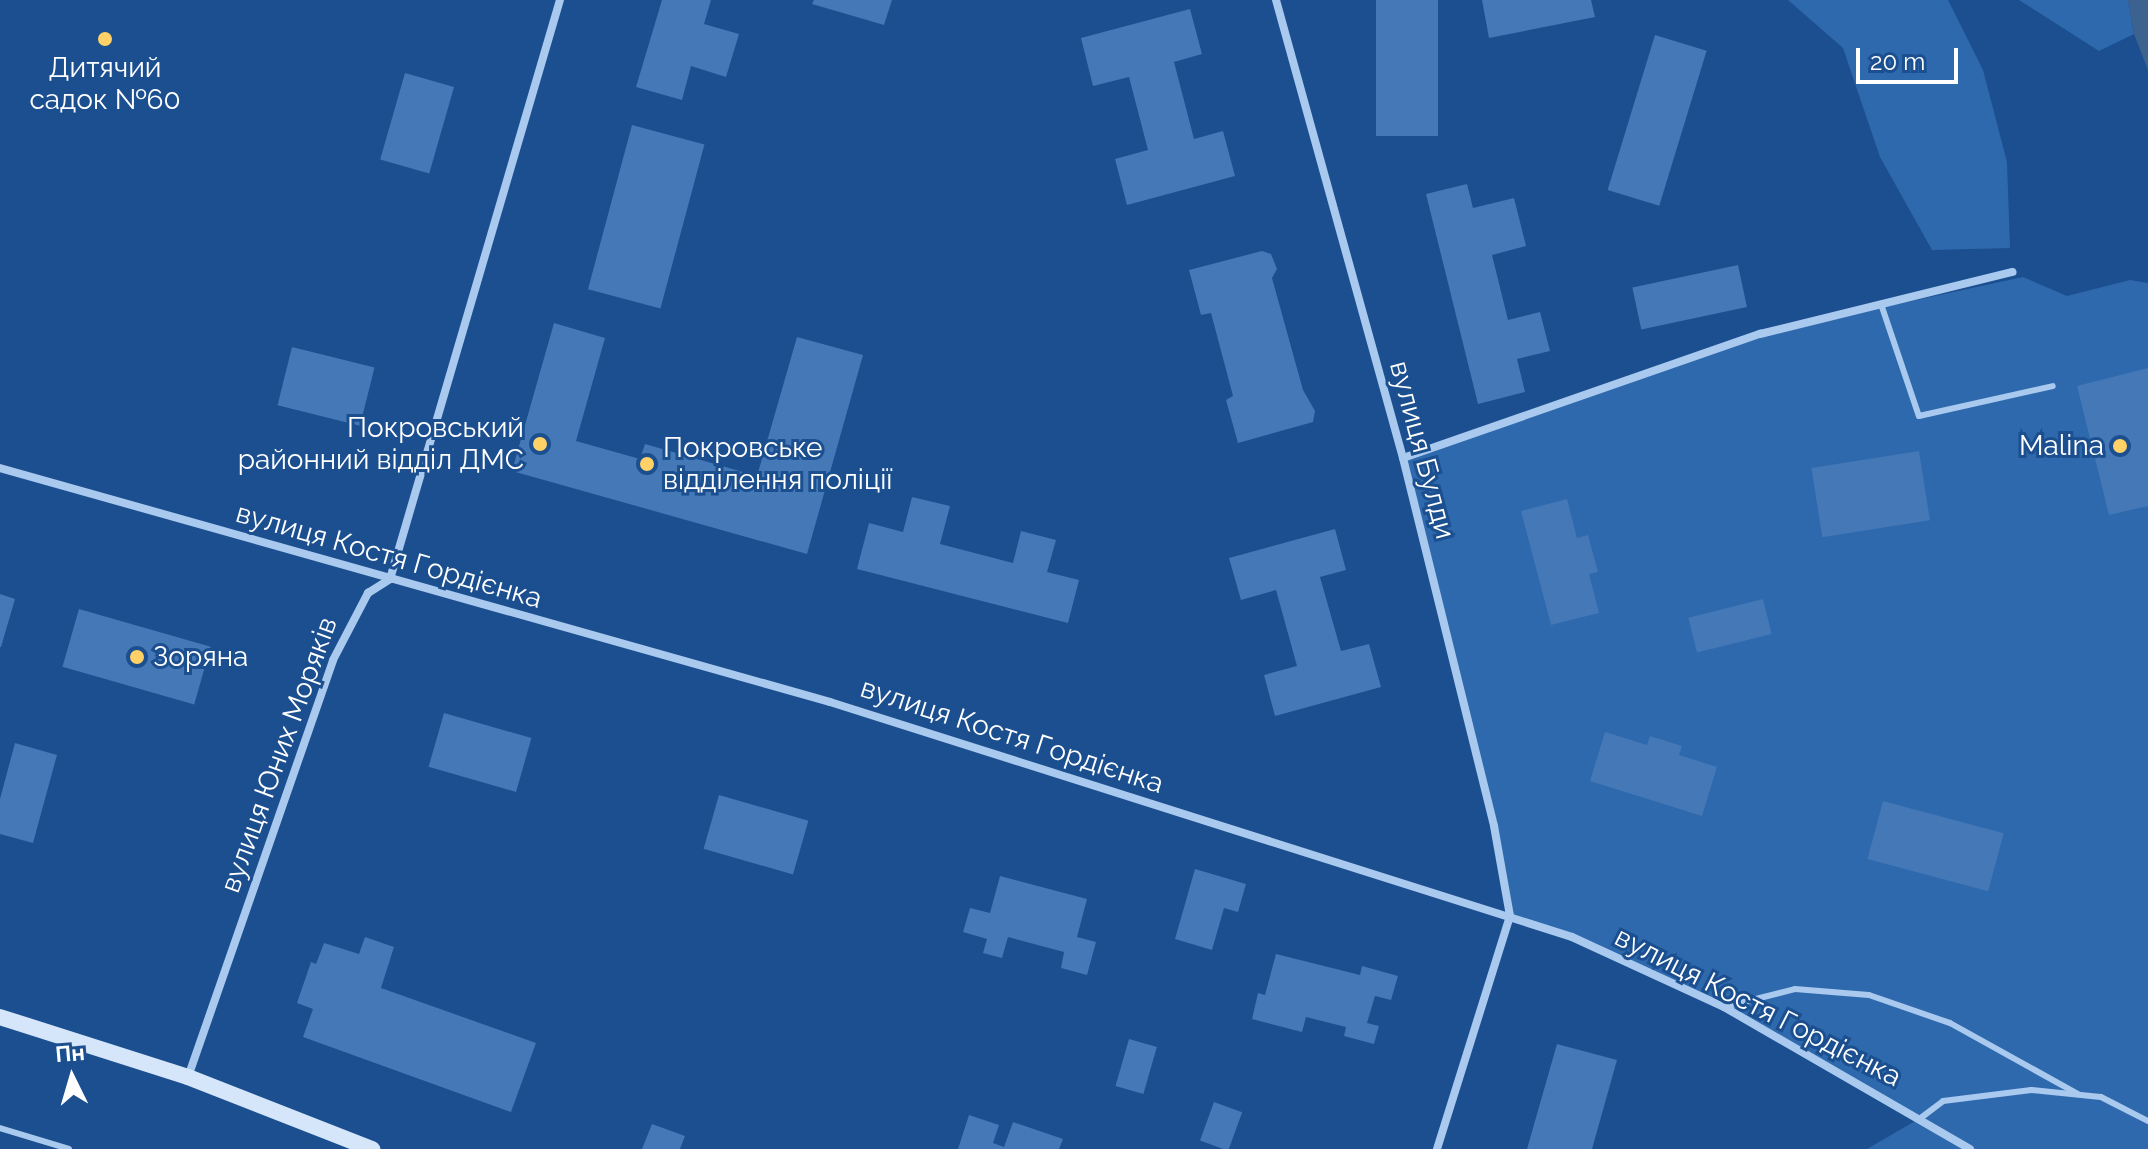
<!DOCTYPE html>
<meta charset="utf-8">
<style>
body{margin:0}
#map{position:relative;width:2148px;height:1149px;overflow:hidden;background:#1b4f8f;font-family:Raleway,sans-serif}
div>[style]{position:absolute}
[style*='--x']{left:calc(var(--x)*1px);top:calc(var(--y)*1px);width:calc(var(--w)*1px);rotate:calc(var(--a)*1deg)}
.green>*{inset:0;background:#2e69ad}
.water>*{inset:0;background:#3c6290}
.building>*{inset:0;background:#4478b7;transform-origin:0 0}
.service>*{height:6px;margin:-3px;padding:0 3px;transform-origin:3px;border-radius:3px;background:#a9c9ee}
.minor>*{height:8px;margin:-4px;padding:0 4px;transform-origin:4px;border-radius:4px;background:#a9c9ee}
.secondary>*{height:16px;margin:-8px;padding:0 8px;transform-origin:8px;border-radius:8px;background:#d6e6fa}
.dots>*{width:22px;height:22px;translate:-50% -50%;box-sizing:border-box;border:4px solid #1b4f8f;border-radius:50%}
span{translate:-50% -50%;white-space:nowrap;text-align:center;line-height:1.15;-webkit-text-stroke:6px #1b4f8f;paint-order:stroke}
.poi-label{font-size:28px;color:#fff}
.right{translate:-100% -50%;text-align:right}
.left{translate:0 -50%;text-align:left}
.street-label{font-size:28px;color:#fff}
.north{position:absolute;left:32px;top:1037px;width:80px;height:80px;-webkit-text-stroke:6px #1b4f8f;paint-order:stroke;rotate:355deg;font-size:22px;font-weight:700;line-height:32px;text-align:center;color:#fff}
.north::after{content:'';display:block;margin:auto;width:28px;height:36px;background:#fff;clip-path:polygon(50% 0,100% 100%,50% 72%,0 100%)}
.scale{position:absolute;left:1856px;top:48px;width:102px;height:36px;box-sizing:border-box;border:4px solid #fff;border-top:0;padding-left:10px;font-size:24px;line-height:28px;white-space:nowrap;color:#fff;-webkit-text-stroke:6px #1b4f8f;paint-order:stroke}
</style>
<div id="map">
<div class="green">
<div style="clip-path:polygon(1788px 0,1948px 0,1983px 70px,2007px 162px,2010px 248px,1932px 250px,1880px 157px,1843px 48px)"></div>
<div style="clip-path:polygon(2019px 0,2128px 0,2134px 34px,2099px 51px)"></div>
<div style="clip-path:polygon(2023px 277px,2067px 296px,2130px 280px,2148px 283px,2148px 1149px,1867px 1149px,1922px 1117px,1642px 968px,1510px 916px,1494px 826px,1403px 458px,1760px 334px)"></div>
</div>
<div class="water">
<div style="clip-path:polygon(2128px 0,2148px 0,2148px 70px,2134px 34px)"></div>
</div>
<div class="building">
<div style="clip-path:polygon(662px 0,711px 0,704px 24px,739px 34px,726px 77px,691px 66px,682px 100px,636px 87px)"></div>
<div style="clip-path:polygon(814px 0,892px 0,884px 25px,812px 4px)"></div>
<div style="left:1376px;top:0;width:62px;height:136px"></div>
<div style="clip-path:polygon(1482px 0,1591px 0,1595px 17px,1489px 38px)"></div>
<div style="clip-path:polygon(1190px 9px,1202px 54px,1174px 62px,1194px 139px,1223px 131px,1235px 176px,1127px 205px,1115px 159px,1148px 150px,1129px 77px,1093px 86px,1081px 38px)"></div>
<div style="left:1655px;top:35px;width:54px;height:162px;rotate:17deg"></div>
<div style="left:405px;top:73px;width:51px;height:90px;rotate:16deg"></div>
<div style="left:632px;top:125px;width:75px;height:170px;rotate:15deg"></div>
<div style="clip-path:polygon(1467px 184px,1473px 208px,1514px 198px,1526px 246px,1492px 255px,1508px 320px,1540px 312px,1550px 351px,1517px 359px,1525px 392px,1478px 404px,1426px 194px)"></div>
<div style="clip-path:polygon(1262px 251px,1271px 254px,1277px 269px,1272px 278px,1303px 390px,1315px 411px,1313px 422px,1238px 443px,1226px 400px,1233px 396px,1211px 313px,1201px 315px,1189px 270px)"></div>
<div style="left:1738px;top:265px;width:43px;height:108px;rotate:78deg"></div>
<div style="clip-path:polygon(554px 323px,605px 338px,576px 441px,640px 459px,645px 444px,757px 476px,797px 337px,863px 355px,807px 554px,512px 471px)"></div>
<div style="left:292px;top:347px;width:85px;height:60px;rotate:14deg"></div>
<div style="clip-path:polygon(2148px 368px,2148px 506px,2109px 515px,2077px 386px)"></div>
<div style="left:1919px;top:451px;width:70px;height:109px;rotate:81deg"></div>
<div style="clip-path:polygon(912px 497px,950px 506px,940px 544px,1013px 563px,1021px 531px,1056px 540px,1047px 572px,1079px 580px,1068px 623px,857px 569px,869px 523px,903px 532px)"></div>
<div style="clip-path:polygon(1567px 499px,1577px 538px,1588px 535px,1598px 572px,1589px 574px,1599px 613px,1551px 625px,1521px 511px)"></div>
<div style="clip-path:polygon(1335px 529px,1346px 570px,1320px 577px,1341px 651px,1369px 644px,1381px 687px,1275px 716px,1264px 675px,1297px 666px,1276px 590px,1241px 600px,1229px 558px)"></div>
<div style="clip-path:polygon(0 594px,15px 599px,1px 647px,0 647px)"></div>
<div style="left:1763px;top:599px;width:36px;height:77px;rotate:76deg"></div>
<div style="left:79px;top:609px;width:137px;height:60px;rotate:16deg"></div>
<div style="left:444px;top:713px;width:91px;height:56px;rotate:16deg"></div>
<div style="clip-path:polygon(1605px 732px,1647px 745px,1650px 736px,1682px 746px,1679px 755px,1717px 767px,1702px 816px,1590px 781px)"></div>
<div style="clip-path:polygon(15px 743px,57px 755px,33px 843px,0 834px,0 799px)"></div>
<div style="left:719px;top:795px;width:93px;height:56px;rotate:16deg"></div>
<div style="left:1883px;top:801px;width:125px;height:60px;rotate:15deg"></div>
<div style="clip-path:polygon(1195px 869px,1246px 884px,1238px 912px,1224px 908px,1212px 950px,1175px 939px)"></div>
<div style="clip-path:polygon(1000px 876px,1087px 899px,1077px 937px,1096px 942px,1087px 975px,1061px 968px,1064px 952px,1008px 937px,1002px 958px,983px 953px,987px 939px,963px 932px,970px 908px,990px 913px)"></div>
<div style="clip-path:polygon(365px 937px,394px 947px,381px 988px,536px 1043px,511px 1112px,303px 1037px,313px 1009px,297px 1003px,311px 962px,316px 964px,324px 943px,359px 954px)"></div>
<div style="clip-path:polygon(1276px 954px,1360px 975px,1362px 966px,1398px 976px,1391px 1000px,1375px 996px,1367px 1023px,1379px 1026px,1374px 1044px,1344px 1036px,1346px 1027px,1306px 1017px,1302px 1032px,1252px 1019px,1258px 993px,1265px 995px)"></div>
<div style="left:1129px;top:1039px;width:29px;height:49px;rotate:16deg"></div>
<div style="clip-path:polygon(1557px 1044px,1617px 1060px,1592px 1149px,1527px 1149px)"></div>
<div style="left:1214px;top:1102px;width:30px;height:41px;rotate:20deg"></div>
<div style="clip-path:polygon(969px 1115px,999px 1125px,993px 1143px,1004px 1147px,1013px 1122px,1063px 1139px,1059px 1149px,958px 1149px)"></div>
<div style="clip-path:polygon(652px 1124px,685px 1136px,680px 1149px,642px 1149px)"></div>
</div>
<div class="service">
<div style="--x:1882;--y:307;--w:115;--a:71.3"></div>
<div style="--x:1919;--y:416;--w:137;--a:-12.6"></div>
<div style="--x:1724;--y:1007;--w:73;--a:-14.2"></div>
<div style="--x:1795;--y:989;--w:74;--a:4.6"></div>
<div style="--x:1869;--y:995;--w:86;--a:19.1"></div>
<div style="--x:1950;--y:1023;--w:146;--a:29"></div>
<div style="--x:1922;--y:1117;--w:26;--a:-37"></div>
<div style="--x:1943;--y:1101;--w:89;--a:-7.1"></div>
<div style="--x:2031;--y:1090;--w:70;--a:5.7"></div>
<div style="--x:2101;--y:1097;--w:53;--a:27.1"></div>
<div style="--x:0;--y:1128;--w:72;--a:16.9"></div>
</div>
<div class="minor">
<div style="--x:1276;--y:0;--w:475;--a:74.5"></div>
<div style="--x:1403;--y:458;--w:379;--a:76.1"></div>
<div style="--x:1494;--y:826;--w:91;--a:79.9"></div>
<div style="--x:1510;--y:916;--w:244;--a:107.4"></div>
<div style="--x:1403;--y:458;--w:378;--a:-19.2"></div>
<div style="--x:1760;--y:334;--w:260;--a:-13.8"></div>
<div style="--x:0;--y:468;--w:862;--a:15.74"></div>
<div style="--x:830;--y:702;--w:778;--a:17.57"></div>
<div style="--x:1572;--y:937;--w:167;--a:24.7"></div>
<div style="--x:1724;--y:1007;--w:284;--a:30"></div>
<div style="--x:188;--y:1077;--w:441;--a:-70.8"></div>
<div style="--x:333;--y:660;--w:76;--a:-62.4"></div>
<div style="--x:368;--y:593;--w:26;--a:-32"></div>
<div style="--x:390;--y:579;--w:603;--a:-73.64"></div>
</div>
<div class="secondary">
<div style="--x:0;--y:1017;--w:197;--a:17.7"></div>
<div style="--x:188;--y:1077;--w:198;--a:21.4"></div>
</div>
<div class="dots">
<div style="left:105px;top:39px;background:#ffd166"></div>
<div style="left:540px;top:444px;background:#ffd166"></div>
<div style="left:2120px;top:446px;background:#ffd166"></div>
<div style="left:647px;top:464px;background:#ffd166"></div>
<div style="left:137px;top:657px;background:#ffd166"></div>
</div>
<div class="poi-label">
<span style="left:105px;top:84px">Дитячий<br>садок №60</span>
<span class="right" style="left:524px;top:444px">Покровський<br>районний відділ ДМС</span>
<span class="right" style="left:2104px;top:446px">Malina</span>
<span class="left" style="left:663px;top:464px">Покровське<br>відділення поліції</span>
<span class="left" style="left:153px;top:657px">Зоряна</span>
</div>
<div class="street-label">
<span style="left:1422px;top:450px;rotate:75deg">вулиця Булди</span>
<span style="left:389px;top:556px;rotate:16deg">вулиця Костя Гордієнка</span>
<span style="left:1012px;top:736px;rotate:18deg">вулиця Костя Гордієнка</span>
<span style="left:279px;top:755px;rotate:-70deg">вулиця Юних Моряків</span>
<span style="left:1758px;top:1007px;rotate:27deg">вулиця Костя Гордієнка</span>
</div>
<div class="north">Пн</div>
<div class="scale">20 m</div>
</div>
